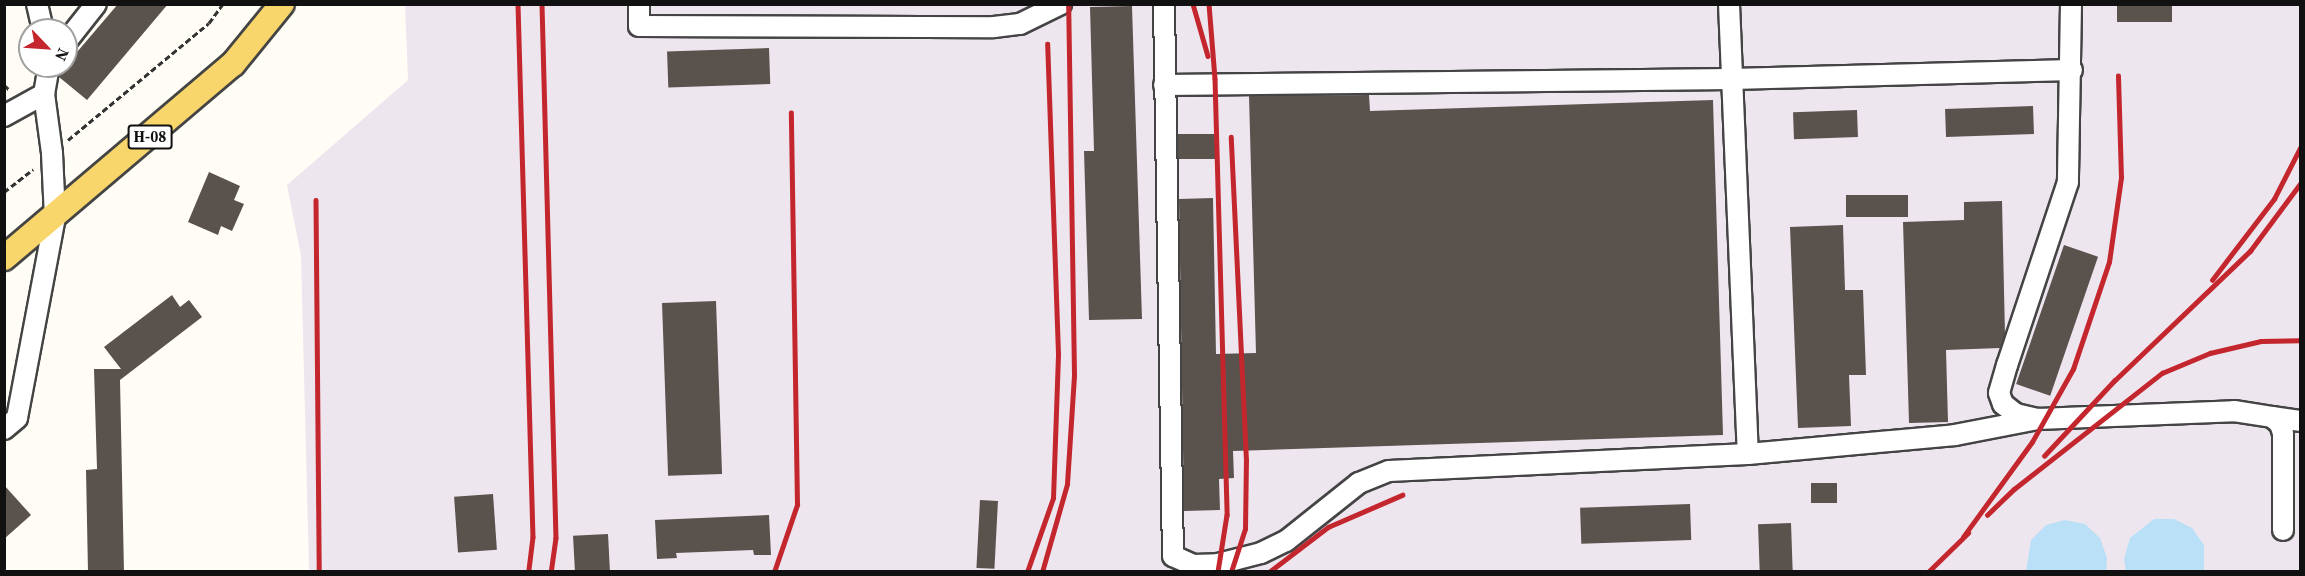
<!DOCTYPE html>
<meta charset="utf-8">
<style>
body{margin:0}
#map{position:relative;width:2305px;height:576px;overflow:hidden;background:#fffdf5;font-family:"Source Serif 4",serif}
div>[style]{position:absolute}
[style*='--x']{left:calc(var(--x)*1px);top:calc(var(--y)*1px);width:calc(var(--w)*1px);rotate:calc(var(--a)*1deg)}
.industrial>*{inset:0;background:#eee6ef}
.water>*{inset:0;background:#b9e0f7}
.building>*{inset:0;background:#5a524d;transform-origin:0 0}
.path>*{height:3px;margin-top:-1.5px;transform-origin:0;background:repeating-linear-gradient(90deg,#333 0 6px,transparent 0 9px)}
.roads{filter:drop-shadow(2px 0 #444) drop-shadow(-2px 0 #444) drop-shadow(0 2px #444) drop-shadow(0 -2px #444)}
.minor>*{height:20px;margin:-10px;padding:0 10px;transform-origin:10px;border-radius:10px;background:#fff}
.major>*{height:24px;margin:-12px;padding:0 12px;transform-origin:12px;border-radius:12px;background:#f9d66b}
.rail>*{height:4.5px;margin:-2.25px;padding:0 2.25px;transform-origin:2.25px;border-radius:2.25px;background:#c4262e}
span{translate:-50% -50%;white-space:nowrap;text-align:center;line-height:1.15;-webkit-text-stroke:6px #fff;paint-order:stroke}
.shield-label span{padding:2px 4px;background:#fff;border:2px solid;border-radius:4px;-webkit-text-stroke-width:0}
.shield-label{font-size:15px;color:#111;font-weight:700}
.frame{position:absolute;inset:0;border:6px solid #111;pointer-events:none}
.north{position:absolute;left:18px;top:18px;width:60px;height:60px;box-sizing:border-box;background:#fff;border:2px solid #a0a0a0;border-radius:50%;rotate:115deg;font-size:16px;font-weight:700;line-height:24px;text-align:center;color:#111}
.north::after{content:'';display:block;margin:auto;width:21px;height:27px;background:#c4262e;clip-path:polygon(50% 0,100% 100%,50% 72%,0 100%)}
</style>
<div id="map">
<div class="industrial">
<div style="clip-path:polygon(405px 5px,2300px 5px,2300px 571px,309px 571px,301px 256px,287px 185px,408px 80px)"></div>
</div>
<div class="water">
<div style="clip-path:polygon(2154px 519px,2174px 519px,2192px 528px,2204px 545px,2204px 571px,2126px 571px,2124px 559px,2130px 538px)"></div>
<div style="clip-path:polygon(2065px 520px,2085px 524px,2100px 538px,2107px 558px,2106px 571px,2026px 571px,2031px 540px,2046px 525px)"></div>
</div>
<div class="building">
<div style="clip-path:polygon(118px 4px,168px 4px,87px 100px,59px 77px,60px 72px)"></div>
<div style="left:2117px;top:4px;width:55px;height:18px"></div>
<div style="clip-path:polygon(1132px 6px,1142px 319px,1089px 320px,1084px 151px,1094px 151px,1090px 7px)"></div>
<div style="left:769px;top:48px;width:36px;height:102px;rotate:88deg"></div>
<div style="clip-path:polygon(1369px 95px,1370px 111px,1713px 100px,1723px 435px,1233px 451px,1234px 478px,1219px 479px,1220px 510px,1184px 511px,1179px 199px,1213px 198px,1216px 354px,1256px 353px,1249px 96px)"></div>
<div style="left:2033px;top:106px;width:28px;height:88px;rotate:88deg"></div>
<div style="left:1857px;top:110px;width:27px;height:64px;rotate:88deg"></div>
<div style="left:1217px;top:134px;width:25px;height:39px;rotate:90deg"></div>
<div style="clip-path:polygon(209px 172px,240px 186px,234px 200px,244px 204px,232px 231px,221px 226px,218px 235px,188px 222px)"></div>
<div style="left:1908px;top:195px;width:22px;height:62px;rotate:90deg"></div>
<div style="clip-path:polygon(2002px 201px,2005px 334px,2000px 348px,1946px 350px,1948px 422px,1909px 423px,1903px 222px,1964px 220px,1964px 202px)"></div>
<div style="clip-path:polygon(1843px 225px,1845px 290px,1863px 290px,1866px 375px,1849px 375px,1851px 426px,1798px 428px,1790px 227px)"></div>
<div style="left:2064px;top:245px;width:36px;height:147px;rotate:19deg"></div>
<div style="clip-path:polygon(172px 295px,180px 307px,189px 300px,202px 317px,120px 380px,124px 572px,88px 572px,86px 470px,97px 469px,94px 369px,121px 369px,104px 347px)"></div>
<div style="left:716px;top:301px;width:173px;height:54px;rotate:88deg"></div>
<div style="left:1837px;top:483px;width:20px;height:26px;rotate:90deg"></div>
<div style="clip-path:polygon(4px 485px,31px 515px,4px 539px)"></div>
<div style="left:493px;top:494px;width:56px;height:39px;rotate:86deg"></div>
<div style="left:980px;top:500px;width:18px;height:68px;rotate:3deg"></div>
<div style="left:1690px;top:504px;width:36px;height:110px;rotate:88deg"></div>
<div style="clip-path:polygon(769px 515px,771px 555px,754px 555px,753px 550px,676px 553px,677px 558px,657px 559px,655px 520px)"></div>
<div style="left:1791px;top:523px;width:49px;height:33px;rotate:88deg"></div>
<div style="left:608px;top:534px;width:38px;height:35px;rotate:87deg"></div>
</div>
<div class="path">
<div style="--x:4;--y:85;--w:9;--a:41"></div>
<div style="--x:68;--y:140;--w:183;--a:-39.7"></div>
<div style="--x:209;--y:23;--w:24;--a:-54"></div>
<div style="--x:4;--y:192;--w:37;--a:-38"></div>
</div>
<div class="roads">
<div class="minor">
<div style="--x:37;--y:4;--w:27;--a:77"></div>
<div style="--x:639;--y:4;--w:22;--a:90"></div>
<div style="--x:639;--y:26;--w:355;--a:0.2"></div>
<div style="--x:994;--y:27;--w:26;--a:-7"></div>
<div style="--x:1020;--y:24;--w:46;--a:-26"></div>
<div style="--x:1164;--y:4;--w:552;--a:89.07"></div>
<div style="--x:1173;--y:556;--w:22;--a:24"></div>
<div style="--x:1193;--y:565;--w:25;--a:-2"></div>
<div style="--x:1218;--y:564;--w:44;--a:-14.3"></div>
<div style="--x:1261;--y:553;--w:28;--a:-26"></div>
<div style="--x:1286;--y:541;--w:93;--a:-38.5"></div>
<div style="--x:1359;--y:483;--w:32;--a:-22"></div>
<div style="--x:1389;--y:471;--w:359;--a:-2.7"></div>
<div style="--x:1748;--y:454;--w:208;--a:-5.2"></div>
<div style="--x:1955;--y:435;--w:85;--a:-10.9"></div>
<div style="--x:1729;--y:4;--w:450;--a:87.6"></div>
<div style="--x:2071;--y:4;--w:178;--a:91"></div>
<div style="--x:2068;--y:182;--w:193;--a:108.4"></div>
<div style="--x:2007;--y:365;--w:29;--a:106"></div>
<div style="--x:1999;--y:393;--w:12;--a:70"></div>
<div style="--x:2003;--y:404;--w:16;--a:38"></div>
<div style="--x:2016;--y:414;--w:23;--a:13"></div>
<div style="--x:2038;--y:419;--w:196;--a:-2.3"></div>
<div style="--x:2234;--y:411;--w:38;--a:9"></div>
<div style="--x:2272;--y:417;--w:11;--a:41"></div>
<div style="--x:2280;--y:424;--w:9;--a:72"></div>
<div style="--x:2283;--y:433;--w:97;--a:90"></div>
<div style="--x:66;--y:42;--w:48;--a:-51.7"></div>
<div style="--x:1164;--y:85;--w:568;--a:-0.61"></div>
<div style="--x:1732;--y:79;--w:340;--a:-1.5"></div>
<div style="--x:4;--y:116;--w:46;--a:-28.8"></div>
<div style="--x:2272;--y:417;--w:28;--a:8"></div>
<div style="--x:4;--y:429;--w:17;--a:-40"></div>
<div style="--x:17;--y:418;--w:205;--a:-79.3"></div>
<div style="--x:55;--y:217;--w:64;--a:-92.7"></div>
<div style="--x:52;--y:153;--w:60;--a:-97.7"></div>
<div style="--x:44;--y:94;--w:28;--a:-80"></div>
</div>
<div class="major">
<div style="--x:4;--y:258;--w:300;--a:-40.3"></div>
<div style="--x:233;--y:64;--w:77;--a:-50.8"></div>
</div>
</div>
<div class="rail">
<div style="--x:518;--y:4;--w:533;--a:88.39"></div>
<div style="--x:533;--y:537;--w:35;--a:97"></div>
<div style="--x:542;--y:4;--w:534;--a:88.5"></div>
<div style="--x:556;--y:538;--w:34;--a:98"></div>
<div style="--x:1193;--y:4;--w:54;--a:73.9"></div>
<div style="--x:1209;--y:4;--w:75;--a:85.4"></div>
<div style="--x:1215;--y:79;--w:436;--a:88.4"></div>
<div style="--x:1227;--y:515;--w:58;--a:99"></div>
<div style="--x:316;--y:200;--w:372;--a:89.5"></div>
<div style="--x:2212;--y:280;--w:102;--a:-52.6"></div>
<div style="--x:2274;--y:199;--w:57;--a:-63"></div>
<div style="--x:2044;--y:456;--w:103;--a:-47"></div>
<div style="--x:2114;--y:381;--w:188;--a:-43.7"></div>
<div style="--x:2250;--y:251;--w:84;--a:-53.3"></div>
<div style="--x:1987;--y:515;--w:37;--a:-44"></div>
<div style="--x:2014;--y:489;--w:188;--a:-38.1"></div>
<div style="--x:2162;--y:373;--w:52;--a:-22.6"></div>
<div style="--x:2210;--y:353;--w:52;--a:-13.2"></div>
<div style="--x:2261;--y:341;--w:39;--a:-1"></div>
<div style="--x:1963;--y:537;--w:117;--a:-54"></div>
<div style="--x:2032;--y:442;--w:84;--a:-60.7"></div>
<div style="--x:2073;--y:369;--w:113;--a:-71.4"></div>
<div style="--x:2109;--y:262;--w:85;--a:-81.9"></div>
<div style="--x:2121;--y:178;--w:102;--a:-91.7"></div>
<div style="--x:774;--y:572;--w:71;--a:-71.1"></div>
<div style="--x:797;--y:505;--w:392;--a:-90.9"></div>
<div style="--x:1027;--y:572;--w:78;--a:-70.6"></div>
<div style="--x:1053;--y:498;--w:144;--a:-88"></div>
<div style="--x:1058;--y:354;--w:310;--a:-92"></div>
<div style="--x:1042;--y:572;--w:91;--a:-74.1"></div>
<div style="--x:1067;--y:484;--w:109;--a:-86.3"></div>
<div style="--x:1074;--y:375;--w:371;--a:-90.9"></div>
<div style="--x:1231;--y:572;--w:45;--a:-72"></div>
<div style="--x:1245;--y:529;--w:68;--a:-89.2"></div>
<div style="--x:1246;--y:461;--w:324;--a:-92.7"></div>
<div style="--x:1269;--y:572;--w:74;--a:-37.3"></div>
<div style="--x:1328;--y:527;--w:81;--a:-23.4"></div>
<div style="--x:1928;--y:572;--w:56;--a:-44.3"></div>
</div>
<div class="shield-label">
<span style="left:150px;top:137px">Н-08</span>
</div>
<div class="frame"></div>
<div class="north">N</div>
</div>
